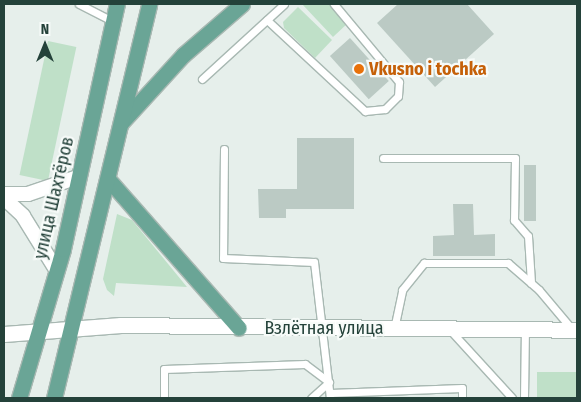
<!DOCTYPE html>
<meta charset="utf-8">
<style>
body{margin:0}
#map{position:relative;width:581px;height:402px;overflow:hidden;background:#e6efeb;font-family:"Fira Sans Condensed",sans-serif}
div>[style]{position:absolute}
[style*='--x']{left:calc(var(--x)*1px);top:calc(var(--y)*1px);width:calc(var(--w)*1px);rotate:calc(var(--a)*1deg)}
.green>*{inset:0;background:#bfe0c8;transform-origin:0 0}
.building>*{inset:0;background:#bbcac4;transform-origin:0 0}
.roads{filter:drop-shadow(1px 0 #a8b8b2) drop-shadow(-1px 0 #a8b8b2) drop-shadow(0 1px #a8b8b2) drop-shadow(0 -1px #a8b8b2)}
.lane>*{height:7px;margin:-3.5px;padding:0 3.5px;transform-origin:3.5px;border-radius:3.5px;background:#fff}
.street>*{height:14px;margin:-7px;padding:0 7px;transform-origin:7px;border-radius:7px;background:#fff}
.secondary>*{height:15px;margin:-7.5px;padding:0 7.5px;transform-origin:7.5px;border-radius:7.5px;background:#fff}
.primary>*{height:15px;margin:-7.5px;padding:0 7.5px;transform-origin:7.5px;border-radius:7.5px;background:#6aa596}
.dots>*{width:14px;height:14px;translate:-50% -50%;box-sizing:border-box;border:2px solid #f7fbf9;border-radius:50%}
span{translate:-50% -50%;white-space:nowrap;text-align:center;line-height:1.15;-webkit-text-stroke:4.5px #f7fbf9;paint-order:stroke}
.food-label{font-size:18px;color:#c56008;font-weight:700}
.left{translate:0 -50%;text-align:left}
.street-label{font-size:18px;color:#24423a}
.frame{position:absolute;inset:0;border:5px solid #24423a;pointer-events:none}
.north{position:absolute;left:20px;top:20px;width:50px;height:50px;-webkit-text-stroke:4px #f7fbf9;paint-order:stroke;rotate:0deg;font-size:14px;font-weight:700;line-height:20px;text-align:center;color:#24423a}
.north::after{content:'';display:block;margin:auto;width:18px;height:22px;background:#24423a;clip-path:polygon(50% 0,100% 100%,50% 72%,0 100%)}
</style>
<div id="map">
<div class="green">
<div style="clip-path:polygon(302px 4px,329px 4px,348px 23px,333px 37px)"></div>
<div style="clip-path:polygon(298px 7px,332px 40px,315px 58px,284px 28px,283px 22px)"></div>
<div style="left:48px;top:41px;width:29px;height:137px;rotate:12deg"></div>
<div style="clip-path:polygon(117px 214px,132px 220px,187px 287px,116px 283px,114px 296px,107px 290px,103px 279px)"></div>
<div style="left:537px;top:372px;width:40px;height:26px"></div>
</div>
<div class="building">
<div style="clip-path:polygon(398px 4px,467px 4px,494px 34px,435px 87px,377px 23px)"></div>
<div style="left:350px;top:38px;width:58px;height:27px;rotate:48deg"></div>
<div style="clip-path:polygon(297px 138px,354px 138px,354px 209px,286px 209px,286px 218px,259px 218px,258px 189px,297px 189px)"></div>
<div style="left:524px;top:165px;width:12px;height:56px"></div>
<div style="clip-path:polygon(453px 204px,473px 204px,474px 235px,495px 234px,495px 256px,433px 256px,433px 236px,454px 235px)"></div>
</div>
<div class="roads">
<div class="lane">
<div style="--x:79;--y:4;--w:38;--a:27"></div>
<div style="--x:267;--y:20;--w:134;--a:42.9"></div>
<div style="--x:365;--y:111;--w:20;--a:-6"></div>
<div style="--x:385;--y:109;--w:18;--a:-45"></div>
<div style="--x:398;--y:96;--w:14;--a:-86"></div>
<div style="--x:399;--y:82;--w:102;--a:-129.8"></div>
<div style="--x:202;--y:79;--w:111;--a:-42.4"></div>
<div style="--x:224;--y:149;--w:109;--a:90.5"></div>
<div style="--x:223;--y:258;--w:91;--a:2.5"></div>
<div style="--x:314;--y:262;--w:137;--a:83.3"></div>
<div style="--x:383;--y:158;--w:132;--a:0"></div>
<div style="--x:515;--y:158;--w:62;--a:90.9"></div>
<div style="--x:514;--y:220;--w:21;--a:49"></div>
<div style="--x:528;--y:236;--w:47;--a:86.3"></div>
<div style="--x:394;--y:329;--w:40;--a:-78"></div>
<div style="--x:402;--y:290;--w:35;--a:-51"></div>
<div style="--x:424;--y:263;--w:84;--a:0"></div>
<div style="--x:508;--y:263;--w:41;--a:41.1"></div>
<div style="--x:539;--y:290;--w:50;--a:49.9"></div>
<div style="--x:450;--y:330;--w:92;--a:47.6"></div>
<div style="--x:330;--y:393;--w:132;--a:-2.2"></div>
<div style="--x:462;--y:388;--w:10;--a:90"></div>
<div style="--x:164;--y:398;--w:29;--a:-90"></div>
<div style="--x:164;--y:369;--w:141;--a:-2"></div>
<div style="--x:305;--y:364;--w:30;--a:37"></div>
<div style="--x:329;--y:382;--w:24;--a:138"></div>
<div style="--x:524;--y:398;--w:68;--a:-89.2"></div>
</div>
<div class="street">
<div style="--x:4;--y:194;--w:24;--a:0"></div>
<div style="--x:28;--y:194;--w:53;--a:-18.8"></div>
<div style="--x:4;--y:198;--w:26;--a:43"></div>
<div style="--x:23;--y:216;--w:65;--a:58.3"></div>
</div>
<div class="secondary">
<div style="--x:4;--y:334;--w:117;--a:-4.4"></div>
<div style="--x:121;--y:325;--w:456;--a:0.6"></div>
</div>
<div class="primary">
<div style="--x:121;--y:123;--w:92;--a:-47.6"></div>
<div style="--x:183;--y:55;--w:78;--a:-40.8"></div>
<div style="--x:108;--y:179;--w:198;--a:48.7"></div>
<div style="--x:19;--y:398;--w:155;--a:-73.5"></div>
<div style="--x:63;--y:249;--w:251;--a:-77.6"></div>
<div style="--x:54;--y:398;--w:405;--a:-76.4"></div>
</div>
</div>
<div class="dots">
<div style="left:359px;top:69px;background:#e8710a"></div>
</div>
<div class="food-label">
<span class="left" style="left:369px;top:69px">Vkusno i tochka</span>
</div>
<div class="street-label">
<span style="left:54px;top:198px;rotate:-77deg">улица Шахтёров</span>
<span style="left:324px;top:328px">Взлётная улица</span>
</div>
<div class="frame"></div>
<div class="north">N</div>
</div>
